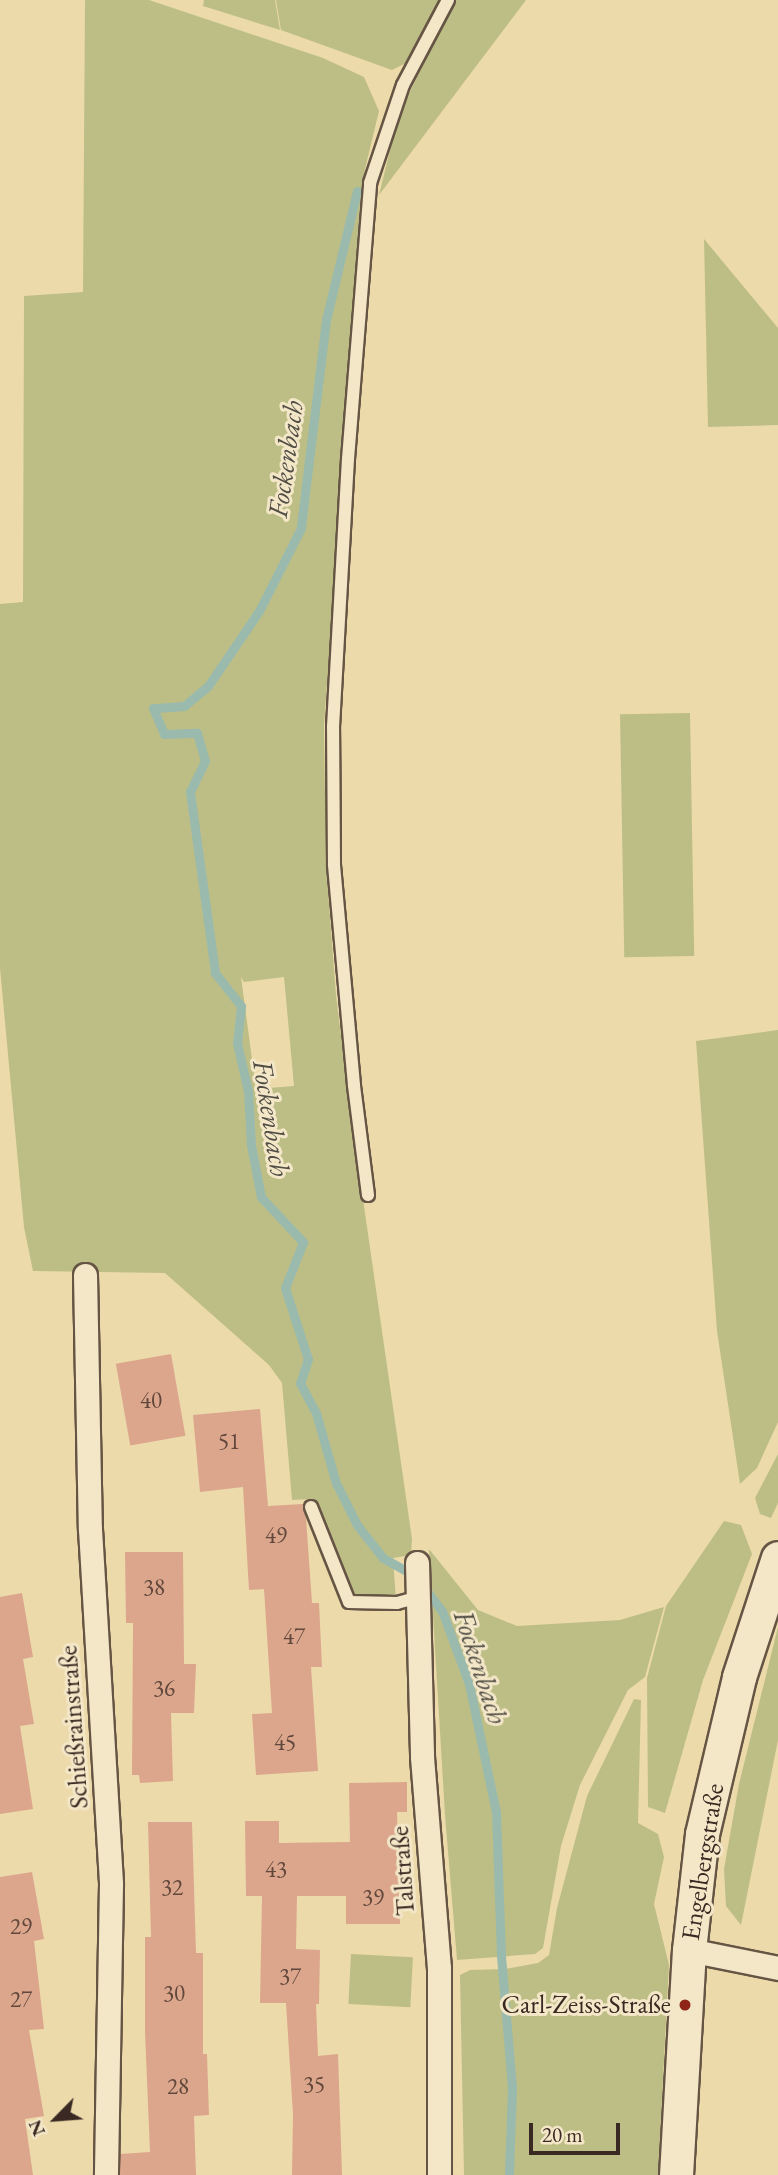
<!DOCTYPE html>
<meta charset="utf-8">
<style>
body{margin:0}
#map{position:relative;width:778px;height:2175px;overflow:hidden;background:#eddaaa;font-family:"EB Garamond",serif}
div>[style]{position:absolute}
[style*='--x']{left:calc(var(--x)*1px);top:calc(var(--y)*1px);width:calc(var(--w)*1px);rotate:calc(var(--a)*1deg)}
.green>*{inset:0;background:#bdbe85;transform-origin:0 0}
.stream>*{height:9px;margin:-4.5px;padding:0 4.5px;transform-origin:4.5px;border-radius:4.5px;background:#9abaae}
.building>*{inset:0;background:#dba68c;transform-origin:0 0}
.roads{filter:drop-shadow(2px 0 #654) drop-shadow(-2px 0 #654) drop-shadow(0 2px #654) drop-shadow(0 -2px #654)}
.lane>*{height:12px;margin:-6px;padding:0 6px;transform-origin:6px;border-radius:6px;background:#f3e7c8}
.street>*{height:23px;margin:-11.5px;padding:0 11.5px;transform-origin:11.5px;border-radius:11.5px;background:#f3e7c8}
.secondary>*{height:33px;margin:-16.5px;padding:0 16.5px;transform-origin:16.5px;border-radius:16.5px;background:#f3e7c8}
.dots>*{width:19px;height:19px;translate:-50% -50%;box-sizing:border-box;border:4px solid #f3e7c8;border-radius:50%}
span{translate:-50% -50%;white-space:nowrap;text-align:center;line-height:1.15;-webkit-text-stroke:6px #f3e7c8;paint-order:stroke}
.number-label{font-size:23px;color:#62483c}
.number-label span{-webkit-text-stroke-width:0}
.street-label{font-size:26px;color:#392922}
.poi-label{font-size:26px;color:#392922}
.right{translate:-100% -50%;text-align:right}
.water-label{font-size:28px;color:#514d45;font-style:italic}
.north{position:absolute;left:21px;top:2084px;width:70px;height:70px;-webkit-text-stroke:5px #f3e7c8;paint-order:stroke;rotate:245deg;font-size:19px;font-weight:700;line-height:28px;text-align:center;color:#392922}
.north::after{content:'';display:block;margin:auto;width:24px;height:32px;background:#392922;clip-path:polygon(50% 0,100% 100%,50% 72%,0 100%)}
.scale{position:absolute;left:529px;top:2123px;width:91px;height:32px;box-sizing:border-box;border:4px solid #392922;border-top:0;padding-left:9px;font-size:21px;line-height:24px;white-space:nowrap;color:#392922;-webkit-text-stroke:5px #f3e7c8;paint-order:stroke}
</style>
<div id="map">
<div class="green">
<div style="clip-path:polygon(evenodd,85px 0,149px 0,323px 58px,364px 77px,379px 111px,365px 169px,357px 262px,324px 726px,326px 864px,336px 995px,350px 1109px,412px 1539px,411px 1555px,393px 1558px,396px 1600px,350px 1600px,310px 1499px,292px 1500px,282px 1383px,269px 1365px,165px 1273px,33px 1271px,24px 1227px,0 968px,0 604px,23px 602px,24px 296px,83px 292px,85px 0,241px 977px,244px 982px,284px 977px,294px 1086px,256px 1089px,241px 977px)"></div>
<div style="clip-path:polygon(204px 0,275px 0,280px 30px,203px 6px)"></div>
<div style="clip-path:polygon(276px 0,440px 0,410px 61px,392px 70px,281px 30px)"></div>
<div style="clip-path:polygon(455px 0,526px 0,379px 195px,399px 114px)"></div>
<div style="clip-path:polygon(704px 239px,778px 328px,778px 425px,708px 427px)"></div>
<div style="left:690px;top:713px;width:243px;height:70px;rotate:89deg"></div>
<div style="clip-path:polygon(778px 1030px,778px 1422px,757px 1468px,740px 1484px,717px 1331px,696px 1041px)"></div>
<div style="clip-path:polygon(778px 1454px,778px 1503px,771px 1518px,760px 1514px,755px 1498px)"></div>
<div style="clip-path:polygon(724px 1521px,741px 1525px,752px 1554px,703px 1680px,665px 1813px,648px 1807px,647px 1678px,666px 1606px)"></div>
<div style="clip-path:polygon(429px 1549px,478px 1610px,517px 1626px,620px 1620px,664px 1607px,645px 1677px,628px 1690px,580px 1785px,561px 1846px,543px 1948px,535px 1954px,457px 1960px,445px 1815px)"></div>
<div style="clip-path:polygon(778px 1627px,778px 1740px,741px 1925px,726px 1906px,724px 1869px,739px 1784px)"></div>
<div style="clip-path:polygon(634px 1699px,641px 1700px,638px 1823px,658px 1834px,664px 1857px,654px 1904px,669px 1965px,658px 2175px,464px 2175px,460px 1975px,470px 1970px,505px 1969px,538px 1963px,549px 1955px,557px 1908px,587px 1796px)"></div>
<div style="left:351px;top:1954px;width:62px;height:50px;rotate:3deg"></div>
</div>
<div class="stream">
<div style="--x:357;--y:191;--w:133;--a:103.5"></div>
<div style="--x:326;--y:320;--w:209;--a:96.9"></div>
<div style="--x:301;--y:528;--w:93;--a:116.8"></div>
<div style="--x:259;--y:611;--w:91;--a:124.2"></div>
<div style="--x:208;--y:686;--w:31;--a:140"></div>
<div style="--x:184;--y:706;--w:31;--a:176"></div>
<div style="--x:153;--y:708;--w:28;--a:67"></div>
<div style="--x:164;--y:734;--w:33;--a:-2"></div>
<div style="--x:197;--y:733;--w:29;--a:74"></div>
<div style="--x:205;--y:761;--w:34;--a:116"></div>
<div style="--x:190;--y:792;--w:183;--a:82.1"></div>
<div style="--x:215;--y:973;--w:42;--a:51.8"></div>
<div style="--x:241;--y:1006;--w:37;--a:96"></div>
<div style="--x:237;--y:1043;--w:49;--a:77.1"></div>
<div style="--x:248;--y:1091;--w:54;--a:86.8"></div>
<div style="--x:251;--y:1145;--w:53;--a:79.1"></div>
<div style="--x:261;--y:1197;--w:62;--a:47"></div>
<div style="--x:303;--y:1242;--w:49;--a:111.4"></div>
<div style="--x:285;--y:1288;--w:75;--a:72.1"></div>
<div style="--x:308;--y:1359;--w:25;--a:108"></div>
<div style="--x:300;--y:1383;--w:34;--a:62"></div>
<div style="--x:316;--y:1413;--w:73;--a:74.1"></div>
<div style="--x:336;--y:1483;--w:47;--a:63.4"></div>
<div style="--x:357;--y:1525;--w:42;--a:51.8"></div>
<div style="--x:383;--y:1558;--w:35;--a:29"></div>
<div style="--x:423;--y:1586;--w:31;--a:53"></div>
<div style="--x:442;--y:1611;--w:78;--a:69.7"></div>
<div style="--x:469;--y:1684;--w:131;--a:78.1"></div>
<div style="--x:496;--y:1812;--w:144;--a:88"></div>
<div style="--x:501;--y:1956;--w:132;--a:85.2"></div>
<div style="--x:512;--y:2088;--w:87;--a:92"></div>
</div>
<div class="building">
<div style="left:171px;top:1354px;width:83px;height:56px;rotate:80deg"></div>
<div style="clip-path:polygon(260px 1409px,268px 1506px,303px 1504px,306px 1518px,312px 1603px,319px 1603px,322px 1667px,311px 1667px,318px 1771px,256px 1775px,252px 1714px,272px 1713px,264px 1589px,249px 1590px,243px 1487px,200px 1492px,193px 1415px)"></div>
<div style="clip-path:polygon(125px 1552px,183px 1552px,184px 1664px,196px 1664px,194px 1713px,171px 1713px,173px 1781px,140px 1783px,139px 1775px,132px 1775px,133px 1623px,126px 1623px)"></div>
<div style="clip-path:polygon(22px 1593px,33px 1657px,23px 1659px,34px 1724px,20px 1726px,33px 1809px,0 1814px,0 1597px)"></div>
<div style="clip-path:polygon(407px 1782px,407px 1812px,397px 1812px,400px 1924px,346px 1924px,346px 1896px,297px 1896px,296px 1949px,320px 1950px,319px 2004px,316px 2004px,318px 2056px,338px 2054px,342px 2175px,292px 2175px,293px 2114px,286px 2003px,260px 2003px,262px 1896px,246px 1896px,245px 1821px,279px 1821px,279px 1843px,350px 1842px,349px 1783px)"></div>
<div style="clip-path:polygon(148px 1822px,192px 1822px,196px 1953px,203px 1953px,203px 2054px,207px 2054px,209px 2115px,194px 2116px,196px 2175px,120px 2175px,120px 2154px,150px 2152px,145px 2032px,145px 1937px,151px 1937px)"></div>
<div style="clip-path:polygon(32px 1872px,44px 1939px,34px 1941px,44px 2029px,29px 2030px,44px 2116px,25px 2119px,33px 2175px,0 2175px,0 1877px)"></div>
</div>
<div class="roads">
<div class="lane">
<div style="--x:368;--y:1195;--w:111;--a:-97.3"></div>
<div style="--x:354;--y:1085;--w:222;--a:-95.2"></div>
<div style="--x:334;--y:864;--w:137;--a:-90.4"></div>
<div style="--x:333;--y:727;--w:268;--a:-86.8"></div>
<div style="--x:348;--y:459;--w:277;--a:-85.4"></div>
<div style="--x:370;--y:183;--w:103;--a:-71.4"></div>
<div style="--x:403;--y:85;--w:96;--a:-62.1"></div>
<div style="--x:311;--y:1507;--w:102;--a:68.2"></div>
<div style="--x:349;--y:1602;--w:48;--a:1.2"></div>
<div style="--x:397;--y:1603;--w:20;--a:-15"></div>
</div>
<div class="street">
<div style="--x:85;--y:1275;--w:254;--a:88.9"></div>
<div style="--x:90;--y:1529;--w:356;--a:86.6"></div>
<div style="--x:111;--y:1884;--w:291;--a:91"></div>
<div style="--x:417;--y:1563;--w:194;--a:88.5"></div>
<div style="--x:422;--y:1757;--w:212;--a:85.4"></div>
<div style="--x:439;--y:1968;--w:207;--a:90"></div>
<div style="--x:689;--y:1950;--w:91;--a:11.4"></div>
</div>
<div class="secondary">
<div style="--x:676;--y:2175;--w:225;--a:-86.7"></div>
<div style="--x:689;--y:1950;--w:117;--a:-83.6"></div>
<div style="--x:702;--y:1834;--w:161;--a:-76.7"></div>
<div style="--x:739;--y:1677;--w:125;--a:-71.9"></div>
</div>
</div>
<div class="dots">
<div style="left:685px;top:2005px;background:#8f2418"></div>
</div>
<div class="number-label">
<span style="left:151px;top:1400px">40</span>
<span style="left:229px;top:1441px">51</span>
<span style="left:276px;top:1535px">49</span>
<span style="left:154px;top:1587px">38</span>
<span style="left:294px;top:1636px">47</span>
<span style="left:164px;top:1688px">36</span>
<span style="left:285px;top:1742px">45</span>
<span style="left:276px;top:1869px">43</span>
<span style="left:172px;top:1887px">32</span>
<span style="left:373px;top:1897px">39</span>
<span style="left:21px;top:1926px">29</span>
<span style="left:290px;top:1976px">37</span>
<span style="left:174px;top:1993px">30</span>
<span style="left:21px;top:1999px">27</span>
<span style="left:314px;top:2084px">35</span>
<span style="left:178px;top:2086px">28</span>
</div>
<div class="street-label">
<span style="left:74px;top:1727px;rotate:-94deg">Schießrainstraße</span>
<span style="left:703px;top:1862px;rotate:-81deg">Engelbergstraße</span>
<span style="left:403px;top:1871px;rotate:-94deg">Talstraße</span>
</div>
<div class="poi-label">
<span class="right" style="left:671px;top:2005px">Carl-Zeiss-Straße</span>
</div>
<div class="water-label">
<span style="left:285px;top:459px;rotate:-82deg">Fockenbach</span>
<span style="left:272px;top:1118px;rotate:81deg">Fockenbach</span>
<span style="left:481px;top:1667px;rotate:72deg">Fockenbach</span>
</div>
<div class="north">N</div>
<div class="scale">20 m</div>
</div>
